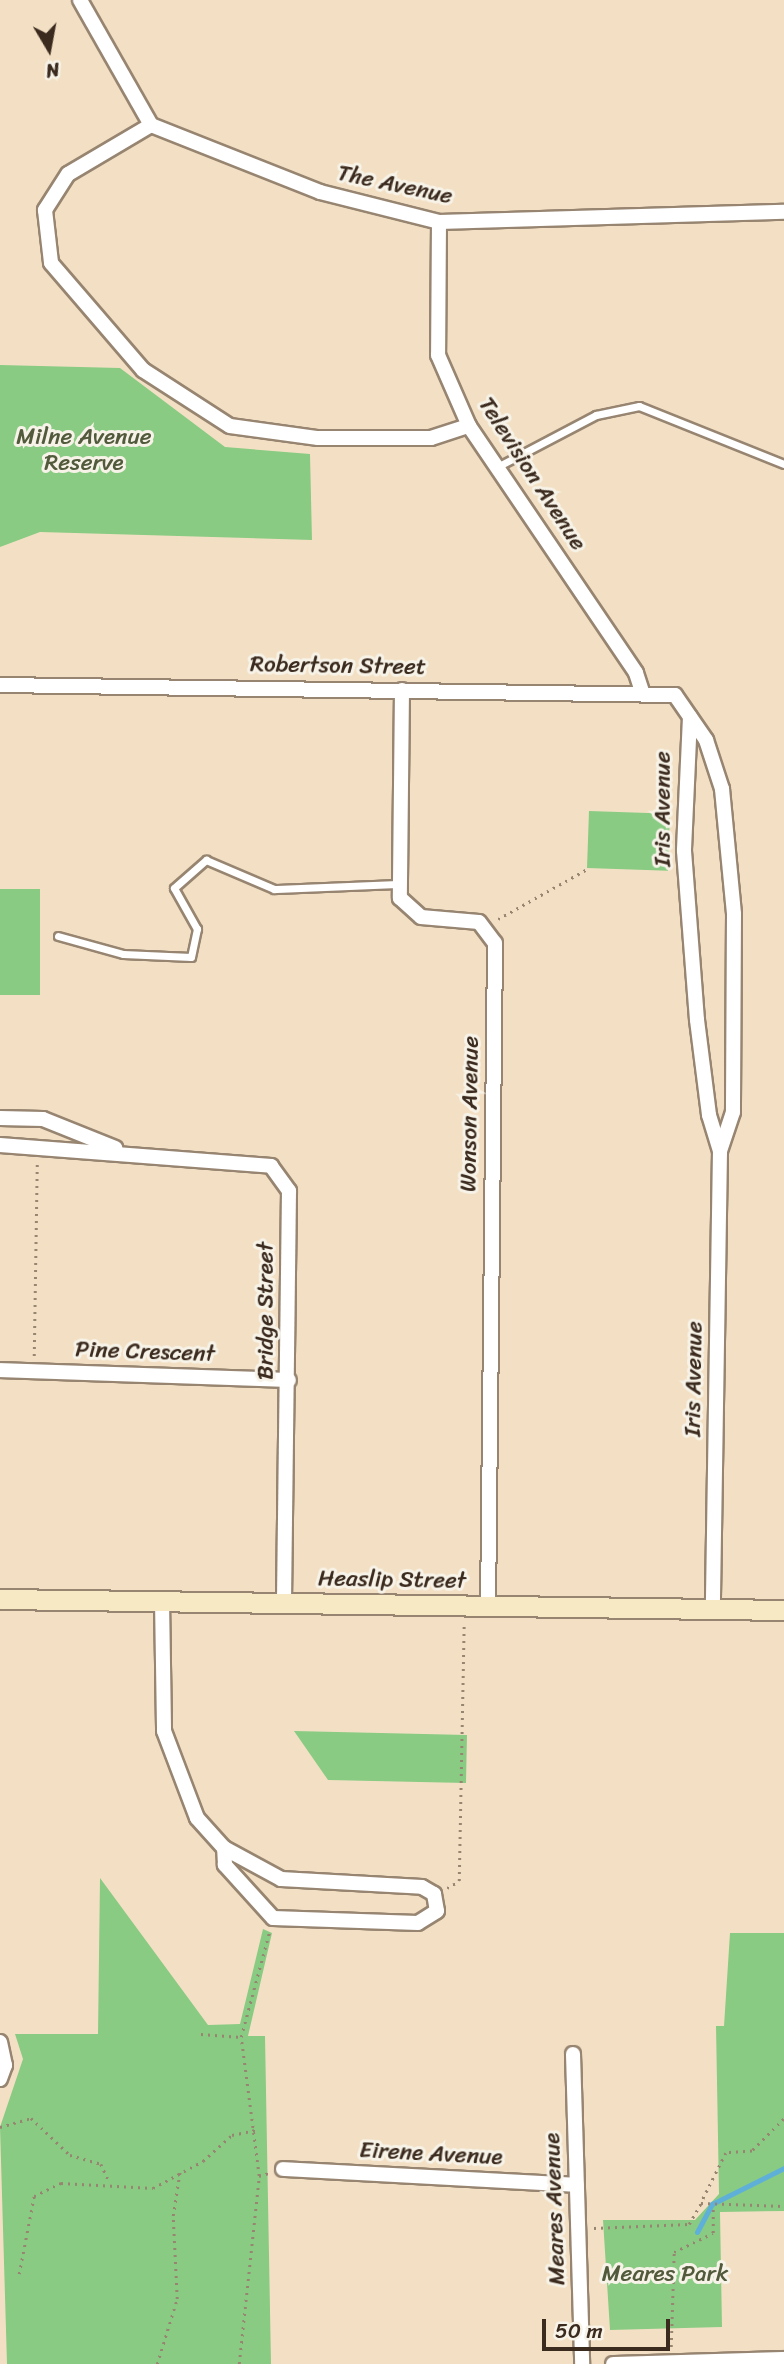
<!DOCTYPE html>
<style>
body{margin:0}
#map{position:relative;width:784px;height:2364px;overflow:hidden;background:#f3e0c4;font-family:Sriracha,sans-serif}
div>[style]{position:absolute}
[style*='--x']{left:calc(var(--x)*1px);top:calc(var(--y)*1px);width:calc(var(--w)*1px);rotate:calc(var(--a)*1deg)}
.green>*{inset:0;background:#89cb83;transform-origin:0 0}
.stream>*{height:5px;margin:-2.5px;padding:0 2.5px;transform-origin:2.5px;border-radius:2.5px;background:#5eb0d9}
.path>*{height:2.5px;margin-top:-1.25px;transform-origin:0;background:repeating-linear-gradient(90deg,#978571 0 2px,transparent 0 7px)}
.roads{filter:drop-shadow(2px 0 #978571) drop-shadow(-2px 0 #978571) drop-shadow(0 2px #978571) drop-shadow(0 -2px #978571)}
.lane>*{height:7px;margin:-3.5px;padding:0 3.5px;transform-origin:3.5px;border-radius:3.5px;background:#fff}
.street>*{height:14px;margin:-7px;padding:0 7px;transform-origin:7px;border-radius:7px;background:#fff}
.secondary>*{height:19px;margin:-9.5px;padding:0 9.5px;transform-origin:9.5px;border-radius:9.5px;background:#f7e9c3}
span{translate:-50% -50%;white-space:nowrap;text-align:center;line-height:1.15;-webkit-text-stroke:6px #f7f3e8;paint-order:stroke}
.street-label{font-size:23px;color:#3b2a1e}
.park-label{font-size:23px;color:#525a3c}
.north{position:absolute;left:14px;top:14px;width:70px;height:70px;-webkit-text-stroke:5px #f7f3e8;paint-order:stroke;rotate:170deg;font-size:19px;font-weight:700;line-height:28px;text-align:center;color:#3b2a1e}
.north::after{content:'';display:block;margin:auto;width:24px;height:32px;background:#3b2a1e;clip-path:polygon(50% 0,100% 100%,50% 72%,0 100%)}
.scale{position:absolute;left:542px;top:2319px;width:128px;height:32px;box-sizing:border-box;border:4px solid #3b2a1e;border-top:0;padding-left:9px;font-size:21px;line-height:24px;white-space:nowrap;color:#3b2a1e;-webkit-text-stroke:5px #f7f3e8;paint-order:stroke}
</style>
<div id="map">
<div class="green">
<div style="clip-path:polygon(0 365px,120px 368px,225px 447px,310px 454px,312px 540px,40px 532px,0 547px)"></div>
<div style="left:589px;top:811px;width:81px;height:57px;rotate:2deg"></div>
<div style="left:0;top:889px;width:40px;height:106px"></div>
<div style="clip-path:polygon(294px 1731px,467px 1735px,466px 1783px,328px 1780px)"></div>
<div style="clip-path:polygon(100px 1878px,208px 2025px,240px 2024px,263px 1929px,272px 1933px,248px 2036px,265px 2036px,271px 2364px,7px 2364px,0 2127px,23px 2059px,15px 2034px,98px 2034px)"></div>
<div style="clip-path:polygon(730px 1933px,784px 1933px,784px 2211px,720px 2212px,722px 2327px,610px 2330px,603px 2220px,695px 2220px,719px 2194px,716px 2026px,724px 2026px)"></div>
</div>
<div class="stream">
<div style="--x:697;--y:2232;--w:32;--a:-62"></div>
<div style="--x:712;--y:2204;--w:80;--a:-26.6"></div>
</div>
<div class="path">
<div style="--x:498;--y:919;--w:104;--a:-29.3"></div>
<div style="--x:34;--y:1356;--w:193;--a:-89.1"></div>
<div style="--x:447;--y:1888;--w:14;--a:-30"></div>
<div style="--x:459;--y:1881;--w:258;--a:-88.9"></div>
<div style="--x:201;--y:2034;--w:40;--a:4.3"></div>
<div style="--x:784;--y:2119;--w:45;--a:135"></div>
<div style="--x:752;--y:2151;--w:26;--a:176"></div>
<div style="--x:726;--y:2153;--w:56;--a:116.6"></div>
<div style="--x:701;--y:2203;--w:83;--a:2.1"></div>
<div style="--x:0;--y:2127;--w:32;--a:-16"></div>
<div style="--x:31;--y:2118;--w:54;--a:43.5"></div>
<div style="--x:70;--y:2155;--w:32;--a:16"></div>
<div style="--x:101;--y:2164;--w:19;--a:65"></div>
<div style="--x:259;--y:2176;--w:140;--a:-97.4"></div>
<div style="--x:241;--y:2037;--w:108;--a:-74.9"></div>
<div style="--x:594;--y:2228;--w:95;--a:-2.4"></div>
<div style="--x:689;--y:2224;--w:24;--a:-60"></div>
<div style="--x:19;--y:2274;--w:79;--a:-79.1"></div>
<div style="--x:34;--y:2196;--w:30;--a:-26"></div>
<div style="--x:61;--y:2183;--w:92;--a:3.1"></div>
<div style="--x:153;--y:2188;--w:57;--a:-28.4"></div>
<div style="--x:203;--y:2161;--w:39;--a:-42"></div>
<div style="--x:232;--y:2135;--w:24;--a:-12"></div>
<div style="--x:671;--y:2347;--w:95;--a:-88.2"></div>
<div style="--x:674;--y:2252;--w:43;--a:-26"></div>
<div style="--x:713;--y:2233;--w:26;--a:-90"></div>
<div style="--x:157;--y:2364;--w:68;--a:-72.9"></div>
<div style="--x:177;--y:2299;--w:83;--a:-92.8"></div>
<div style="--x:173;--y:2216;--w:46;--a:-81.2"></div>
<div style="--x:239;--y:2364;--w:189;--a:-83.9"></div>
<div style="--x:259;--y:2176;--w:10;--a:-17"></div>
</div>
<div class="roads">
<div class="lane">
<div style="--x:497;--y:467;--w:112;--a:-27.7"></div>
<div style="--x:596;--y:415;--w:44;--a:-11.8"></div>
<div style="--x:639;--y:406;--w:156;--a:21.8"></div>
<div style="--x:58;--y:936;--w:67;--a:15.5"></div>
<div style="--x:123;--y:954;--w:68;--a:2.5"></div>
<div style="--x:191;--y:957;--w:29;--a:-78"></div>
<div style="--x:197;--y:929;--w:47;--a:-119.3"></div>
<div style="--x:174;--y:888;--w:43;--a:-41.2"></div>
<div style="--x:206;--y:860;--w:74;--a:23.1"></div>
<div style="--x:274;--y:889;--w:126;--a:-2.3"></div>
</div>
<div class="street">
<div style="--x:80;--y:0;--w:144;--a:60.4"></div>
<div style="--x:151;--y:125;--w:182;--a:21.6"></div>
<div style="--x:320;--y:192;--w:123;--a:14.1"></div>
<div style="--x:439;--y:222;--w:345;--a:-1.7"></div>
<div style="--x:151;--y:125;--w:96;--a:149.4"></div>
<div style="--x:68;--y:174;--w:43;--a:122.6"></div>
<div style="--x:45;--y:210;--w:53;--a:83.5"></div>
<div style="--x:51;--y:263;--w:141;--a:49.3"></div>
<div style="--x:143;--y:370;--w:103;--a:32.8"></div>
<div style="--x:230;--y:426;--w:89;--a:7.8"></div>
<div style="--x:318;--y:438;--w:113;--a:0"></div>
<div style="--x:431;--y:438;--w:40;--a:-18"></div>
<div style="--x:439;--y:222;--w:133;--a:90.4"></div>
<div style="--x:438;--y:355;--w:77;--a:66.4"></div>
<div style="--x:469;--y:426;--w:298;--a:55.9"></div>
<div style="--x:636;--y:673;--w:20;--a:72"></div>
<div style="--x:0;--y:685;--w:675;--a:0.85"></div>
<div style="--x:675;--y:695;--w:55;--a:55.4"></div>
<div style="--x:706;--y:740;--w:52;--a:71.9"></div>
<div style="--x:722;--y:789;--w:126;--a:84.5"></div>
<div style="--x:734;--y:914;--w:198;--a:90.3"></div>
<div style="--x:733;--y:1112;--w:41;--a:108.4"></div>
<div style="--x:720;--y:1151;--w:457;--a:90.9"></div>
<div style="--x:402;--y:690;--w:208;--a:90.6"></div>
<div style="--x:400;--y:898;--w:28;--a:42"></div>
<div style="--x:421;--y:917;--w:58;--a:4.9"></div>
<div style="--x:479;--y:922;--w:26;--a:53"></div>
<div style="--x:495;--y:943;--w:663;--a:90.6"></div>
<div style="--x:690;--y:717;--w:134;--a:92.6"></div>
<div style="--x:684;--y:851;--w:169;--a:85.6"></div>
<div style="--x:697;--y:1020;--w:96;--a:82.8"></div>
<div style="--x:709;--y:1115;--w:38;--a:73"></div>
<div style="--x:0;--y:1118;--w:43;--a:1.3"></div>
<div style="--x:43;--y:1119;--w:78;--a:21.9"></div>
<div style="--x:0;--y:1145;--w:272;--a:4.4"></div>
<div style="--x:271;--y:1166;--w:31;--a:54"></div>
<div style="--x:289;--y:1191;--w:412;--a:90.7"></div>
<div style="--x:0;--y:1370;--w:289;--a:2"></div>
<div style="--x:162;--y:1600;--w:131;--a:89.1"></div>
<div style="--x:164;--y:1731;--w:93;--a:69.2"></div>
<div style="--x:197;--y:1818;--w:40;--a:48"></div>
<div style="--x:224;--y:1848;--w:65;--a:28.5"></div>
<div style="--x:281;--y:1879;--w:141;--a:3.2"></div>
<div style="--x:422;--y:1887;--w:14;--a:30"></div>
<div style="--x:434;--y:1894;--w:17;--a:80"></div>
<div style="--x:437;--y:1911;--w:22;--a:148"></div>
<div style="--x:418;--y:1923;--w:145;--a:-178"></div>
<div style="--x:273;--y:1918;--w:72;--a:-132.2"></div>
<div style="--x:225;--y:1865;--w:17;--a:-93"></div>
<div style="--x:0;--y:2042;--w:24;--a:78"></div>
<div style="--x:5;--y:2065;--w:15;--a:110"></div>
<div style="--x:573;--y:2054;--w:310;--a:88.3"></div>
<div style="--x:283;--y:2169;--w:294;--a:3.1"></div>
<div style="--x:613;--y:2364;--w:171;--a:-1.7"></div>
</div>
<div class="secondary">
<div style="--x:0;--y:1599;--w:784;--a:0.8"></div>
</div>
</div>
<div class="street-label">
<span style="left:395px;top:185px;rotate:12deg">The Avenue</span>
<span style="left:532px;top:474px;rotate:57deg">Television Avenue</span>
<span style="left:338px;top:666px;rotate:1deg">Robertson Street</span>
<span style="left:663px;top:809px;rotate:-90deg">Iris Avenue</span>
<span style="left:470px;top:1114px;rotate:-89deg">Wonson Avenue</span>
<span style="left:266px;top:1311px;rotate:-90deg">Bridge Street</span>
<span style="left:145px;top:1352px;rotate:2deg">Pine Crescent</span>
<span style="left:694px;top:1379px;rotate:-89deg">Iris Avenue</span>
<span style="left:392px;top:1580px;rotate:1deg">Heaslip Street</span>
<span style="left:431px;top:2154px;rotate:3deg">Eirene Avenue</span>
<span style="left:555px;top:2209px;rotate:-92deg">Meares Avenue</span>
</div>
<div class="park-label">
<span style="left:84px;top:450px">Milne Avenue<br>Reserve</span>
<span style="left:665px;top:2274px">Meares Park</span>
</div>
<div class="north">N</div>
<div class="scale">50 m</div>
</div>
